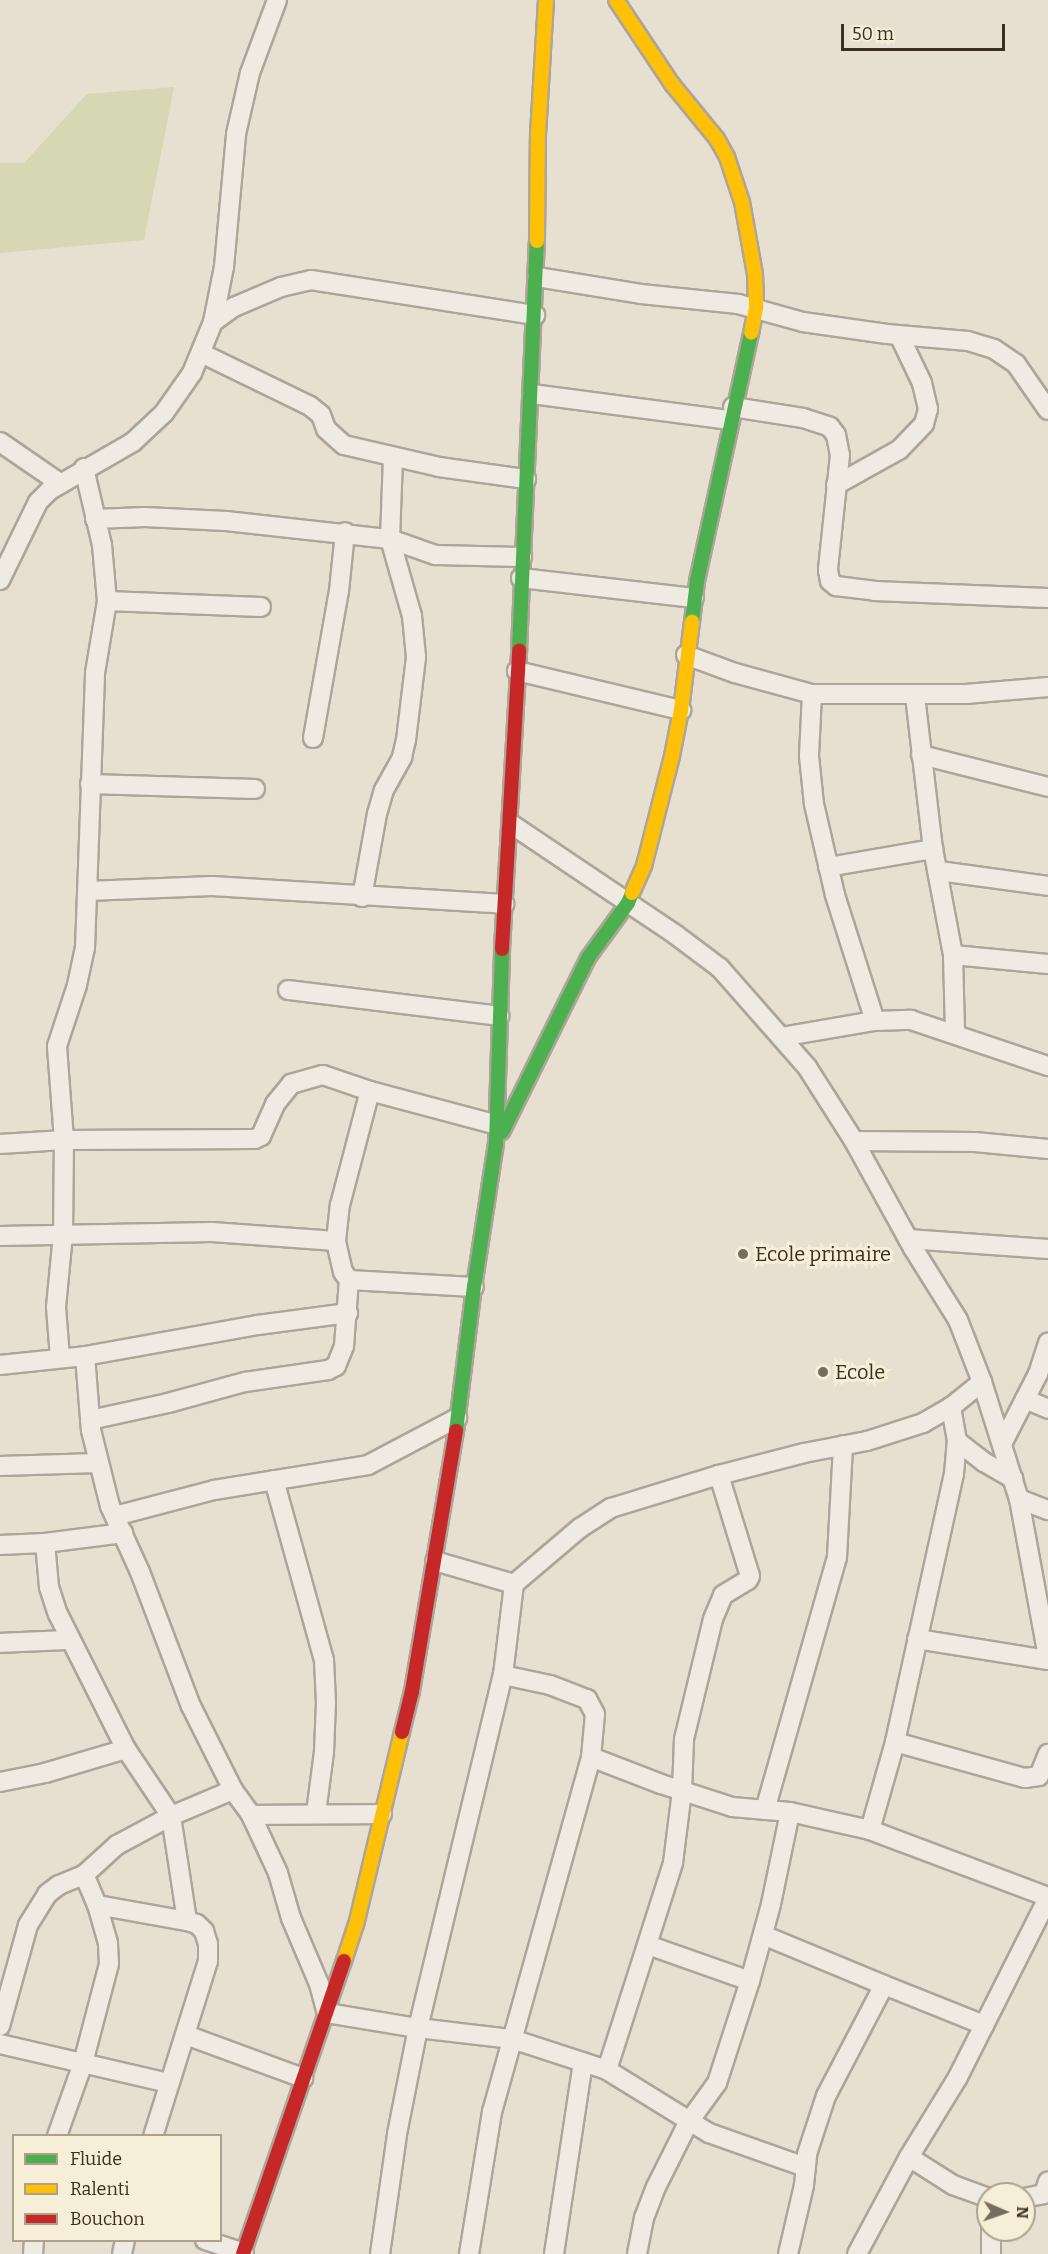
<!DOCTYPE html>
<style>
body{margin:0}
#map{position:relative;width:1048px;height:2254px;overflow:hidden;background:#e7e0d1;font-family:Bitter,serif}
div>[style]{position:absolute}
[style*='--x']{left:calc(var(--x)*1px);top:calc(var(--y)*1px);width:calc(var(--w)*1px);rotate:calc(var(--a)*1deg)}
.green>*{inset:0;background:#d6d7b3}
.roads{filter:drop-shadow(2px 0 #ada599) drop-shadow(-2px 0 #ada599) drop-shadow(0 2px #ada599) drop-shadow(0 -2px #ada599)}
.street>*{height:18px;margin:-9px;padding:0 9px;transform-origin:9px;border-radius:9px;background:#efebe3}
.fast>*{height:14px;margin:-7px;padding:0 7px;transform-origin:7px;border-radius:7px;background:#4caf50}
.slow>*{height:14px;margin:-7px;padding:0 7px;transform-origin:7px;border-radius:7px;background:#ffc107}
.jam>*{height:14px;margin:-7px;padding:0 7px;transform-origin:7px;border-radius:7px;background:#c62828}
.dots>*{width:16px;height:16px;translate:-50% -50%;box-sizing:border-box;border:3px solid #f7eed8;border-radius:50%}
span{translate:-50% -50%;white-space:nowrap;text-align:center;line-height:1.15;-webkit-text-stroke:6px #f7eed8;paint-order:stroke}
.poi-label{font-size:20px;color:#3d2e20}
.left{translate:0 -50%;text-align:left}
.legend{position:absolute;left:12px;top:2134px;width:210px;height:108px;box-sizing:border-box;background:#f7eed8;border:2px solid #ada18e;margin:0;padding:8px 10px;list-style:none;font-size:18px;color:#3d2e20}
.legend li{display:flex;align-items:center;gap:12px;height:30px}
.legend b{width:30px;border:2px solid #ada18e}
.north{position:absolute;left:976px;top:2182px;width:60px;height:60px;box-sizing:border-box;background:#f7eed8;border:2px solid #ada18e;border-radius:50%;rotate:92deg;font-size:16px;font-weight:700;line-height:24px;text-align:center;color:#3d2e20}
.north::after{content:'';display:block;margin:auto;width:21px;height:27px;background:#786c5e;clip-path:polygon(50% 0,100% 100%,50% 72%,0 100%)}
.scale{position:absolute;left:841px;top:24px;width:164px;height:27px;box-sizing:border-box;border:3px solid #3d2e20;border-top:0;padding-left:8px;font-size:18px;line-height:21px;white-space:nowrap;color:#3d2e20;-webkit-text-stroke:4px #f7eed8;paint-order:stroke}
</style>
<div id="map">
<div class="green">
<div style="clip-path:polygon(174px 87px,144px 240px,0 253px,0 163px,24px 163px,87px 94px)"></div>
</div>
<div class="roads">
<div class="street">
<div style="--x:537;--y:277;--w:105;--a:9.3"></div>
<div style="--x:641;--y:294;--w:98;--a:5.9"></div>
<div style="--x:738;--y:304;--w:67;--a:15.5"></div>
<div style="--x:803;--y:322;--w:85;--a:8.1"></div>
<div style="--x:887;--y:334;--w:81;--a:4.9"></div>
<div style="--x:968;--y:341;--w:27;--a:17"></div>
<div style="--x:994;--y:349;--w:27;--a:34"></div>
<div style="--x:1016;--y:364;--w:56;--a:55.2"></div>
<div style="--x:213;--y:322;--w:56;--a:-78.7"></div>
<div style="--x:224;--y:267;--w:134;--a:-84.8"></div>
<div style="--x:236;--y:134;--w:63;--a:-77.1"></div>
<div style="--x:250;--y:73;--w:78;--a:-69.7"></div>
<div style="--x:201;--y:353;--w:121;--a:25.9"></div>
<div style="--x:310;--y:406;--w:14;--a:39"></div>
<div style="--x:321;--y:415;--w:15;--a:70"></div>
<div style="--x:326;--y:429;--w:24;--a:42"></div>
<div style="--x:344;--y:445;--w:98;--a:13"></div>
<div style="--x:439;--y:467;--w:88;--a:7.9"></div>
<div style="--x:532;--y:394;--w:200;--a:7.5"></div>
<div style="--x:733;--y:407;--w:71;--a:8.9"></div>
<div style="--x:803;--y:418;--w:28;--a:18"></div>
<div style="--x:830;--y:427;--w:10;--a:53"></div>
<div style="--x:836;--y:435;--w:20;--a:79"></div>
<div style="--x:840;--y:455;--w:116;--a:96"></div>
<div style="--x:828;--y:570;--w:11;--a:80"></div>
<div style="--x:830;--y:581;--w:8;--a:40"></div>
<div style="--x:836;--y:586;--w:38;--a:7"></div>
<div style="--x:874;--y:591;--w:174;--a:2.3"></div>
<div style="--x:0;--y:442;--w:74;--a:34.5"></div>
<div style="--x:836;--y:485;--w:72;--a:-29.1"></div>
<div style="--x:899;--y:450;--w:36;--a:-46"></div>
<div style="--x:924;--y:424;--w:16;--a:-75"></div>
<div style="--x:928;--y:409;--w:27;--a:-103"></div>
<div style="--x:922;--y:383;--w:53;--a:-115.6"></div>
<div style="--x:95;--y:519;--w:50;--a:-2.3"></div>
<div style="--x:145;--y:517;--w:81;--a:2.8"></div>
<div style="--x:226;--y:521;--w:165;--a:6.3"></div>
<div style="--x:390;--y:539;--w:81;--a:-87.9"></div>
<div style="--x:521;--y:578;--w:174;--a:6.6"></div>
<div style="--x:0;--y:580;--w:87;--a:-64"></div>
<div style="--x:38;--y:502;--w:17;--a:-45"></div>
<div style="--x:50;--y:490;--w:96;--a:-30"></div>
<div style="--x:133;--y:442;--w:42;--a:-43.1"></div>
<div style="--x:164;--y:413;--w:49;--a:-55"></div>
<div style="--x:192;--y:373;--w:55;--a:-67.6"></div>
<div style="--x:213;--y:322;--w:26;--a:-36"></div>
<div style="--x:234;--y:307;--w:51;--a:-23.1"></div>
<div style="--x:281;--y:287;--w:31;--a:-13"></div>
<div style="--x:311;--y:280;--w:227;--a:8.9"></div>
<div style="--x:107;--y:601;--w:154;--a:2.2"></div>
<div style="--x:686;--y:655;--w:52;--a:20.2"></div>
<div style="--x:735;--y:673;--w:80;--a:15.3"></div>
<div style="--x:812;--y:694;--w:154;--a:0"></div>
<div style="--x:966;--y:694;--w:82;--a:-4.9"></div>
<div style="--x:517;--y:671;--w:169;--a:13.4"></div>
<div style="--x:812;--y:694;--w:62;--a:92.8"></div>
<div style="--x:809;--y:756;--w:48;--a:84.1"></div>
<div style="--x:814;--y:804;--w:93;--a:77"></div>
<div style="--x:835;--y:895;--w:132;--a:72.4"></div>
<div style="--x:915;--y:696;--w:154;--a:83.3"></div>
<div style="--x:933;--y:849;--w:108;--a:79.3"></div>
<div style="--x:953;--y:955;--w:78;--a:88.5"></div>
<div style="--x:313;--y:738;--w:149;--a:-80"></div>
<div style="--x:339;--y:591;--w:59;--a:-84.2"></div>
<div style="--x:921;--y:755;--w:131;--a:14.1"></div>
<div style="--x:90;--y:784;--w:165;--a:1.7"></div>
<div style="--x:511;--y:824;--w:199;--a:33.9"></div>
<div style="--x:676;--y:935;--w:55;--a:36.9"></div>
<div style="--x:720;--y:968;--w:132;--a:48.7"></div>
<div style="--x:807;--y:1067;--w:88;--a:57.6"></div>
<div style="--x:854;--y:1141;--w:122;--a:61.1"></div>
<div style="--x:913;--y:1248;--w:85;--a:58"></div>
<div style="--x:958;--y:1320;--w:66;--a:68.8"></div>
<div style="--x:982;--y:1382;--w:123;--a:72.5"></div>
<div style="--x:1019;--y:1499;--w:161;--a:79.6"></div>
<div style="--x:828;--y:867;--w:107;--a:-9.7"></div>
<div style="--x:939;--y:871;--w:110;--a:7.8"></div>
<div style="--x:87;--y:891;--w:125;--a:-2.3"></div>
<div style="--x:212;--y:886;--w:293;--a:3.5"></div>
<div style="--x:362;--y:897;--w:84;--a:-79.8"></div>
<div style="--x:377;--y:814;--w:25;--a:-74"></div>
<div style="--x:384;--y:790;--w:38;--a:-61"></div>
<div style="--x:402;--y:757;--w:17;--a:-77"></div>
<div style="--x:406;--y:740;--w:84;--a:-83.1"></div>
<div style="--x:416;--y:657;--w:41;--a:-95.6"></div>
<div style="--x:412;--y:616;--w:80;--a:-105.9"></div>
<div style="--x:390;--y:539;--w:48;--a:19.6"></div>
<div style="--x:435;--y:555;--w:87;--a:1.3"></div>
<div style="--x:953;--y:955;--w:95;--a:5.4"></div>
<div style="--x:288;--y:990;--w:213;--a:7"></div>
<div style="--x:781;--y:1037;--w:95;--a:-9.7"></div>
<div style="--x:875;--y:1021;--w:36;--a:-2"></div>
<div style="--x:911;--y:1020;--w:145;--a:18.6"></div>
<div style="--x:854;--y:1141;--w:121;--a:0.5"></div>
<div style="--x:975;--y:1142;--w:73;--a:5.5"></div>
<div style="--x:0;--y:1144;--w:64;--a:-3.6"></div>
<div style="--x:64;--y:1140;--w:191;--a:-0.3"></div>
<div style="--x:255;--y:1139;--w:7;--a:-27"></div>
<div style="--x:261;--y:1136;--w:35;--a:-66"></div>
<div style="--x:275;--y:1104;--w:26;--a:-51"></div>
<div style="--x:291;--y:1084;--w:33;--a:-16"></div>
<div style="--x:323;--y:1075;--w:50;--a:18.8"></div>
<div style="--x:370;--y:1091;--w:132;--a:14.9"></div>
<div style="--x:0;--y:1236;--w:212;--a:-1.1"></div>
<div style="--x:212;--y:1232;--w:124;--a:4.2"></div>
<div style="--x:908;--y:1239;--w:140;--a:4.1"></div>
<div style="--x:349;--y:1280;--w:10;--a:-127"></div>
<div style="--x:343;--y:1272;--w:32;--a:-103"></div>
<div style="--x:336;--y:1241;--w:36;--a:-84"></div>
<div style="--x:340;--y:1205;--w:118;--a:-75.3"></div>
<div style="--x:85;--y:1356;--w:74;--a:85.4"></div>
<div style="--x:91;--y:1430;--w:78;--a:76"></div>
<div style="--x:110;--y:1506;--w:72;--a:65.6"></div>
<div style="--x:140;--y:1572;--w:143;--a:69.2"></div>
<div style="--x:191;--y:1706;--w:94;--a:63.4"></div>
<div style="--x:233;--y:1790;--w:31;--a:54"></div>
<div style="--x:251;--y:1815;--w:64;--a:65"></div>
<div style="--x:278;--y:1873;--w:47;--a:73.9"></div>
<div style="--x:291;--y:1918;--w:72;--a:67"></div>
<div style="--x:319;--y:1984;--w:30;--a:75"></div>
<div style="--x:327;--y:2013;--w:92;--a:9.4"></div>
<div style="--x:418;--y:2028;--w:95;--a:6.7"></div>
<div style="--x:512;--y:2039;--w:100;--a:18.1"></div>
<div style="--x:607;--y:2070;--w:120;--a:31.7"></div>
<div style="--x:709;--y:2133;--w:102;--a:19.5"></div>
<div style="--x:60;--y:1358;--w:51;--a:-94.5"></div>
<div style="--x:56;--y:1307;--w:73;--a:-84.5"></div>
<div style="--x:63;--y:1234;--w:94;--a:-89.4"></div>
<div style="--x:64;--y:1140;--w:94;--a:-94.3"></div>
<div style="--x:57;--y:1046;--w:64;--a:-71.8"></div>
<div style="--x:77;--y:985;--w:38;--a:-78"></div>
<div style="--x:85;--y:948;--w:275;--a:-87.9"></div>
<div style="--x:95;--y:673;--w:73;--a:-80.5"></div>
<div style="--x:107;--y:601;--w:56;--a:-95.1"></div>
<div style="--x:102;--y:545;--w:79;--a:-103.2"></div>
<div style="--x:0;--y:1365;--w:85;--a:-6"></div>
<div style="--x:85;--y:1356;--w:176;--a:-10.2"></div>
<div style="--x:258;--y:1325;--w:91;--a:-7.6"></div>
<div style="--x:1025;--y:1399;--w:25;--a:23"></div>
<div style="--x:90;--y:1420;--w:80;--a:-12.3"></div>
<div style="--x:168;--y:1403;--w:80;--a:-15.3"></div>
<div style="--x:245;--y:1382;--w:84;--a:-8.2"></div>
<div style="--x:328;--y:1370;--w:9;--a:-27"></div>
<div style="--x:336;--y:1366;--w:22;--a:-68"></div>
<div style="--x:344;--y:1346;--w:66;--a:-85.7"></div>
<div style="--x:349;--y:1280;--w:125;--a:3.2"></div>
<div style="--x:957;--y:1441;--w:34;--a:38"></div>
<div style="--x:984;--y:1462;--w:34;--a:30"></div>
<div style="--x:1002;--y:1444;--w:79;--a:-62.8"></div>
<div style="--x:1038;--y:1374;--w:33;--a:-72"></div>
<div style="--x:0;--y:1466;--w:98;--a:-1.8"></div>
<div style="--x:274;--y:1480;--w:187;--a:74.5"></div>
<div style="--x:324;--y:1660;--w:42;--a:87.3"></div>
<div style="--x:326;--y:1702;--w:50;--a:92.3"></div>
<div style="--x:324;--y:1752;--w:62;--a:97.5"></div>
<div style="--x:1019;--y:1499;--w:31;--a:21"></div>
<div style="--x:115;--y:1516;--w:102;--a:-14.7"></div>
<div style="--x:214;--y:1490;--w:156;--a:-9.2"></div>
<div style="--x:368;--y:1465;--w:101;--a:-27.8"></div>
<div style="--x:45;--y:1543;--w:44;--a:84.8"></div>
<div style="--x:49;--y:1587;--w:28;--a:72"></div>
<div style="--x:58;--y:1614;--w:151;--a:63.3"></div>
<div style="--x:0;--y:1545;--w:45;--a:-2.5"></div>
<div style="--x:45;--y:1543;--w:79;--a:-7.3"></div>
<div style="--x:514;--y:1584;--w:87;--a:-40.3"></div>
<div style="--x:580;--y:1528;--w:37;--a:-33"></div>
<div style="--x:611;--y:1508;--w:113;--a:-17"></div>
<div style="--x:719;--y:1475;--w:88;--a:-14.5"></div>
<div style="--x:804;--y:1453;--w:64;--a:-10.8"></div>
<div style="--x:867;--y:1441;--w:59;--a:-17.8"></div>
<div style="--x:923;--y:1423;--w:32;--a:-30"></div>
<div style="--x:951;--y:1407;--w:40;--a:-39"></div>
<div style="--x:917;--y:1639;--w:133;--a:9.1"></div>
<div style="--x:0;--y:1643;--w:69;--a:-2.5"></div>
<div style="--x:503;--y:1675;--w:48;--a:12"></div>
<div style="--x:550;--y:1685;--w:40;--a:21"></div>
<div style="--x:587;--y:1699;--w:17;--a:62"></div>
<div style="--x:595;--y:1714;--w:43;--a:95.3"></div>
<div style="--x:591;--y:1757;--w:75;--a:21.1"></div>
<div style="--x:661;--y:1784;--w:75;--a:17.9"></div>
<div style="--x:732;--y:1807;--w:58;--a:4.9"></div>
<div style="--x:790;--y:1812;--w:82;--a:12.7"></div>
<div style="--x:870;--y:1830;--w:190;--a:20.6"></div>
<div style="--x:895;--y:1742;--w:135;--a:15.5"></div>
<div style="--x:1025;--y:1778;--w:14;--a:-8"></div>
<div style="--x:1039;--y:1776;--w:24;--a:-68"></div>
<div style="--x:0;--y:1782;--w:46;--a:-11.3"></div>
<div style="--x:45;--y:1773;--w:84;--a:-16.5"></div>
<div style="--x:126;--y:1749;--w:81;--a:56.1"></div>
<div style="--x:171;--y:1816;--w:106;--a:81.3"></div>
<div style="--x:187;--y:1921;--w:10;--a:17"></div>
<div style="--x:197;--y:1924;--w:10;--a:45"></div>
<div style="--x:204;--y:1931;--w:14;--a:73"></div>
<div style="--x:208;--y:1944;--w:17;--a:90"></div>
<div style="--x:208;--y:1961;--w:183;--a:107.4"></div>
<div style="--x:765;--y:1810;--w:263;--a:-74.1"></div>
<div style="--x:837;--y:1557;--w:112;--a:-86.9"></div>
<div style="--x:251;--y:1815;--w:131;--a:-0.4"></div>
<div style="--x:870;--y:1830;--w:91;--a:-74.1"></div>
<div style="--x:895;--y:1742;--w:274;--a:-77.6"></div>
<div style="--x:954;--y:1474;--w:33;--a:-85"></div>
<div style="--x:957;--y:1441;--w:35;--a:-100"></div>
<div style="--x:97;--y:1905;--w:91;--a:10.1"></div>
<div style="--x:763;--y:1935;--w:131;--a:22.5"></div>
<div style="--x:750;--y:1981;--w:80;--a:-74.7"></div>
<div style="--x:771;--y:1904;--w:94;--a:-78.3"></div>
<div style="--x:0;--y:2026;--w:105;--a:-74.5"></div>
<div style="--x:28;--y:1925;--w:36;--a:-58"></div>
<div style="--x:47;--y:1894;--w:15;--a:-37"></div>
<div style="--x:59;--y:1885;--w:27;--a:-22"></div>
<div style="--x:84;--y:1875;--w:45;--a:-42.3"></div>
<div style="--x:117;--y:1845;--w:61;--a:-28.2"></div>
<div style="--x:171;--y:1816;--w:67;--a:-22.8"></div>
<div style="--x:186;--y:2035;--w:125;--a:20.2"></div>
<div style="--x:0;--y:2044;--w:173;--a:13"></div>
<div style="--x:607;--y:2070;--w:217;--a:-72.3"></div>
<div style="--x:673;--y:1863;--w:73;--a:-82.9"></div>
<div style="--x:682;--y:1791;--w:52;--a:-87.8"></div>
<div style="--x:684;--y:1739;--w:123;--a:-76.4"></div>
<div style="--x:713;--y:1619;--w:26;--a:-67"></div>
<div style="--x:723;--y:1595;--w:29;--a:-31"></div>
<div style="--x:748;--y:1580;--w:4;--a:-63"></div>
<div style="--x:750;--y:1576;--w:106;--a:-107.1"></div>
<div style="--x:57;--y:2136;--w:77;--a:-70.4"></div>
<div style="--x:83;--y:2063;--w:102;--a:-75.3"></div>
<div style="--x:109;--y:1964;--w:21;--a:-93"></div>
<div style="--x:108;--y:1943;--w:40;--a:-106"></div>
<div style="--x:97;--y:1905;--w:33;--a:-113"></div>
<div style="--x:909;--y:2157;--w:52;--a:32.5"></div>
<div style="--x:953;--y:2185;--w:37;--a:20"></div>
<div style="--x:1024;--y:2198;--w:20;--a:-11"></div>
<div style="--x:1044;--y:2194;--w:13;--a:-72"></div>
<div style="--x:205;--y:2240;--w:41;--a:18.4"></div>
<div style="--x:33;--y:2254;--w:14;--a:-86"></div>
<div style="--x:122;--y:2254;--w:14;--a:-78"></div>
<div style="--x:380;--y:2254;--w:121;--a:-81.9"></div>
<div style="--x:397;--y:2134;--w:108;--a:-78.8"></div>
<div style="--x:418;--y:2028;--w:363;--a:-76.5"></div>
<div style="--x:503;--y:1675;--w:92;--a:-83.1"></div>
<div style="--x:514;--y:1584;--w:82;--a:-163.8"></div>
<div style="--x:469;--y:2254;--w:144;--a:-80.8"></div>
<div style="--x:492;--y:2112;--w:369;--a:-74.4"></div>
<div style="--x:554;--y:2254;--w:194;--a:-81.4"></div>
<div style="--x:637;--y:2254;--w:37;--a:-79"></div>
<div style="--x:644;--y:2218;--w:33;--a:-69"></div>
<div style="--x:656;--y:2187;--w:72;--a:-63.4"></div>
<div style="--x:688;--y:2123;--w:49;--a:-54.1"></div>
<div style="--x:717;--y:2083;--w:107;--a:-72.1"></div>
<div style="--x:750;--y:1981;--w:108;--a:-160.6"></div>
<div style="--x:788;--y:2254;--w:71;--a:-76.9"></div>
<div style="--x:804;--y:2185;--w:31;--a:-84"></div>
<div style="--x:807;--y:2154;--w:61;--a:-71.9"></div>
<div style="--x:826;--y:2096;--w:125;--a:-62.4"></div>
<div style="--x:884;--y:1985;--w:108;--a:21.8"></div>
<div style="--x:857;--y:2254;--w:110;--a:-61.8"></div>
<div style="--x:909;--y:2157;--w:94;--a:-58.5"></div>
<div style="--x:958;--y:2077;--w:200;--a:-63.3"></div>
<div style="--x:991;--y:2254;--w:24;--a:-90"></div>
</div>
<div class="fast">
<div style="--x:692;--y:622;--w:41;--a:-83"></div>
<div style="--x:697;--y:581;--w:254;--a:-77.7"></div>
<div style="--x:519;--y:650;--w:409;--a:-87.5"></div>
<div style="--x:502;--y:1132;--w:194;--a:-63.7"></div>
<div style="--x:588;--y:958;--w:68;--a:-54"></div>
<div style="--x:628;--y:903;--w:11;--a:-68"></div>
<div style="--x:456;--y:1431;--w:145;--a:-82.9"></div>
<div style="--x:474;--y:1287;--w:145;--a:-81.3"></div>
<div style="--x:496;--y:1144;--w:195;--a:-88.2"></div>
</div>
<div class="slow">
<div style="--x:616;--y:0;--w:101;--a:56.3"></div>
<div style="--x:672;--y:84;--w:71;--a:50.7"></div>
<div style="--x:717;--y:139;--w:21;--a:61"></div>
<div style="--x:727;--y:157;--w:47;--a:71.6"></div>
<div style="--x:742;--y:202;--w:73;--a:79.8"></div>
<div style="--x:755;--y:274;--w:34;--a:88"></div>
<div style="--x:756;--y:308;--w:25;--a:101"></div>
<div style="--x:537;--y:241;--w:106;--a:-89.5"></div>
<div style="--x:538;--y:135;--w:135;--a:-86.6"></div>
<div style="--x:632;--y:893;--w:30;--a:-66"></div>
<div style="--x:644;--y:866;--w:114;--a:-75.7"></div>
<div style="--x:672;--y:756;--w:47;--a:-78.9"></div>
<div style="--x:681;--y:710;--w:89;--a:-82.9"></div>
<div style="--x:344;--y:1961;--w:38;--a:-72"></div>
<div style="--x:356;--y:1925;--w:198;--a:-76.6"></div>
</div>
<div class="jam">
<div style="--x:502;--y:949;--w:299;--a:-86.7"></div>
<div style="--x:402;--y:1732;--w:42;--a:-76.3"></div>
<div style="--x:412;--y:1691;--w:264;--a:-80.4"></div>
<div style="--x:243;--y:2254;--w:310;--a:-71"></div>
</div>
</div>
<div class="dots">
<div style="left:743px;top:1254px;background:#786c5e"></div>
<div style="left:823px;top:1372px;background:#786c5e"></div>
</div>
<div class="poi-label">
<span class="left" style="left:755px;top:1254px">Ecole primaire</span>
<span class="left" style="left:835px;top:1372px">Ecole</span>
</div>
<ul class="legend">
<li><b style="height:8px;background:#4caf50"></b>Fluide</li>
<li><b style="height:8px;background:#ffc107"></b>Ralenti</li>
<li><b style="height:8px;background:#c62828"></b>Bouchon</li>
</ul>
<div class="north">N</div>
<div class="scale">50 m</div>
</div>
